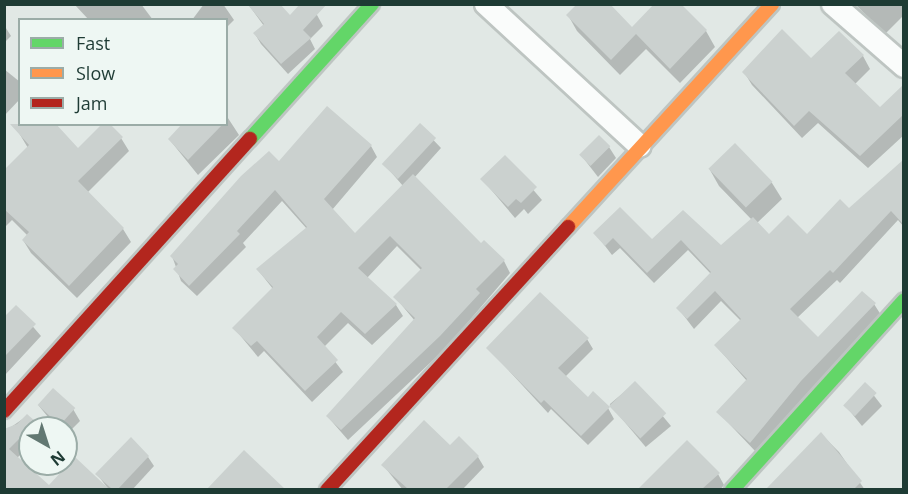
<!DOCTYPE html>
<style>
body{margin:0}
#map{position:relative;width:908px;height:494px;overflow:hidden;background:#e1e8e5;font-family:"Open Sans",sans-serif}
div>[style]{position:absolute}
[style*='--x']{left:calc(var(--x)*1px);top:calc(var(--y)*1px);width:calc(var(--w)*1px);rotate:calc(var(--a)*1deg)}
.shadow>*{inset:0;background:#0003;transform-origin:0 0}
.building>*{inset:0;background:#cbd1cf;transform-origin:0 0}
.roads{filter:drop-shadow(2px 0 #bec5c2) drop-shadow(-2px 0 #bec5c2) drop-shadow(0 2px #bec5c2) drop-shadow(0 -2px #bec5c2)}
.street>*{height:22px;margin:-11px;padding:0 11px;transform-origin:11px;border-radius:11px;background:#fafcfb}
.fast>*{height:14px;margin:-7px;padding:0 7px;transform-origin:7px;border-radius:7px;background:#63d668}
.slow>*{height:14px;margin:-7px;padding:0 7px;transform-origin:7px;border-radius:7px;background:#ff974d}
.jam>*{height:14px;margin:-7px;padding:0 7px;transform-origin:7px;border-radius:7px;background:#b3261e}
span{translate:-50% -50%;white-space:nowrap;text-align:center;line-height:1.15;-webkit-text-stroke:4.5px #eef7f3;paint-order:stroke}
.frame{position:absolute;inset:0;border:6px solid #1e3b34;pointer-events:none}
.legend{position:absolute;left:18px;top:18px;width:210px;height:108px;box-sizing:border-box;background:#eef7f3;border:2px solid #9baca7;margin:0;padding:8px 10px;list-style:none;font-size:18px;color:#1e3b34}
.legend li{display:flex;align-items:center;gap:12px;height:30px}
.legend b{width:30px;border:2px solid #9baca7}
.north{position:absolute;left:18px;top:416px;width:60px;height:60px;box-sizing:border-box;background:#eef7f3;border:2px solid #9baca7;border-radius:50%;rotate:141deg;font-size:16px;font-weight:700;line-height:24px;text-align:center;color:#1e3b34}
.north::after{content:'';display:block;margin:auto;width:21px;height:27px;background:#627872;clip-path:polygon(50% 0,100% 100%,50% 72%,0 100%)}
</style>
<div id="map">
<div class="shadow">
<div style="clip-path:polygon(74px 4px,141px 4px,153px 20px,89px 20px)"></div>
<div style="clip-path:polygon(204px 4px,223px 4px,234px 20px,226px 28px,226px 20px,192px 20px)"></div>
<div style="clip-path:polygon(248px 4px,290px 18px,317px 15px,323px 26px,310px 39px,315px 49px,288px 74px,261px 44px,255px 34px,264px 26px)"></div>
<div style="clip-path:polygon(679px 4px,706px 31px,715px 47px,680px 83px,646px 49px,620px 75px,577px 31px,568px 15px,633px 29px)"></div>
<div style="clip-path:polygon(855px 4px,904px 4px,904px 15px,885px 34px)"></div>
<div style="clip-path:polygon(4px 25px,11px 36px,4px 43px)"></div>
<div style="clip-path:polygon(863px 56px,870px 69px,855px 84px,880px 109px,904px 91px,904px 135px,868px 168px,818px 123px,802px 138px,752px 85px,744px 72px,811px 60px)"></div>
<div style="clip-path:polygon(4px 69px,20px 82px,20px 99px,4px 116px)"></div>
<div style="clip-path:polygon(226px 115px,239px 135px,198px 175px,169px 139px,185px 124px,226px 124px)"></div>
<div style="clip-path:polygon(420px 126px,441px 148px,414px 178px,481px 245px,504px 261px,510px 273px,446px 348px,348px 440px,328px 417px,415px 321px,395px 297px,422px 271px,397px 246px,367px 278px,396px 305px,403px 316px,372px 345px,348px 323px,324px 347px,343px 372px,312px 402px,264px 351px,258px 357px,234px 328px,273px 289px,258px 270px,307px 229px,282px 201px,243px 243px,246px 247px,197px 296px,181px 281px,172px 256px,279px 163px,371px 146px,377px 157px,332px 210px,355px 235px,403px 186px,385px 165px)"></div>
<div style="clip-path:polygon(19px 133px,78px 150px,121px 138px,129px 151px,87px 193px,123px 229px,131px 242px,77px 298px,31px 253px,23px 240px,28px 236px,12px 220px,4px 228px,4px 174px,28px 148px)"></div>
<div style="clip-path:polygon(735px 145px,772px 183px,782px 199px,757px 223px,769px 236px,807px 236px,849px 210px,904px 160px,904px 227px,898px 220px,840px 283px,837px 280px,797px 318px,818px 339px,874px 304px,881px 315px,756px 452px,718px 412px,747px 381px,716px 346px,741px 321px,721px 301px,694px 329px,678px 308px,711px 274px,688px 250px,654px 283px,620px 248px,612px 255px,595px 233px,652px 241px,683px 212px,721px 248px,752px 220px,719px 186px,710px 170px)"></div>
<div style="clip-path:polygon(609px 147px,616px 158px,598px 177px,581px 155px)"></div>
<div style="clip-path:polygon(505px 157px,542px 200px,528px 214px,524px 209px,515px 218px,482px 179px)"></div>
<div style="clip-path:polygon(16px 307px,41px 336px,5px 375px,4px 382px,4px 319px)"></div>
<div style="clip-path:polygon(587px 339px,593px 349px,565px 377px,588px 399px,608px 408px,614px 419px,588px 445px,551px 409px,548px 413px,488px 348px)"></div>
<div style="left:635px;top:383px;width:56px;height:33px;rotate:50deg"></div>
<div style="clip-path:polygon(865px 384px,882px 406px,862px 426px,845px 405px)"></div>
<div style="clip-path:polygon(39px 406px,73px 409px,80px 421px,66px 435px,66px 428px,57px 428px)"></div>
<div style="clip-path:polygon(27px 416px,37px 428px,30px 428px,30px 445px,17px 458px,48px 490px,4px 490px,4px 432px)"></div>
<div style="clip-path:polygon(821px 434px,839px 452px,865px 490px,820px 490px,802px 472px)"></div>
<div style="clip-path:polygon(450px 447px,478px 457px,484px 467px,462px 490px,403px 490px,383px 465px)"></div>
<div style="clip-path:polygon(244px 452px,283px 490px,209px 490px)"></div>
<div style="clip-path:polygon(148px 457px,154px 466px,132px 490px,109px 490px,97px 474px)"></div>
<div style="clip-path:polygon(718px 474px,724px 485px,720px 490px,643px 487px)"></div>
</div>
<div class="building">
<div style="clip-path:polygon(247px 4px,280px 4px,290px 15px,300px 4px,327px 4px,303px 30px,311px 38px,281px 64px,253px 33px,264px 24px)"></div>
<div style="clip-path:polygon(577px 4px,610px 4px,632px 27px,654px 4px,681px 4px,707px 30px,670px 69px,636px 34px,611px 60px,566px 15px)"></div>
<div style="clip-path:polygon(782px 29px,811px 58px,839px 31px,864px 55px,845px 73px,880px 107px,903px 85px,903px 115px,860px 156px,809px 111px,794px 126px,742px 72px)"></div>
<div style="clip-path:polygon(327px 106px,372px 145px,324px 199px,355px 233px,413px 174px,481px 243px,484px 240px,505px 260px,476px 289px,480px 293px,440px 336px,341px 430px,326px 416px,415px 318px,393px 297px,422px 268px,390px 236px,358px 268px,397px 304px,365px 334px,341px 312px,317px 337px,338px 360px,305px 391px,257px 341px,251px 346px,232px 328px,273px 287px,256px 269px,307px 227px,275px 190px,237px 231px,240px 234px,189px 286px,173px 269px,178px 264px,170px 256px,241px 176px,269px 151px,279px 161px)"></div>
<div style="left:420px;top:123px;width:22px;height:56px;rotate:43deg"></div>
<div style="clip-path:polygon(10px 124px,56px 124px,78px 148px,102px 124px,110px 124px,123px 137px,78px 181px,124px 228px,69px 286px,22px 240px,29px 232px,4px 209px,4px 170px,29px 145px)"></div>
<div style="clip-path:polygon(182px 124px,223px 124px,188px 160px,168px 139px)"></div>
<div style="left:599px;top:135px;width:16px;height:28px;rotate:45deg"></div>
<div style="left:735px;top:143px;width:54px;height:37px;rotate:46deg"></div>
<div style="clip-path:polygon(505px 155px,537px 187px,521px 203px,516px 199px,508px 207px,480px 179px)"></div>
<div style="clip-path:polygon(903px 160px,903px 224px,891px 211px,833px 273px,830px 270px,790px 309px,818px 337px,862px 291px,876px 303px,801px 381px,750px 443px,716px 412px,747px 379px,714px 345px,741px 319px,715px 291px,687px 319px,676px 308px,711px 272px,681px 240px,647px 273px,613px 238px,605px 246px,593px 233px,620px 207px,652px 239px,683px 210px,721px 245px,753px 217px,769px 234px,788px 215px,807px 234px,840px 199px,849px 208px)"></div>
<div style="clip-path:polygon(540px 292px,589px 338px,558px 368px,588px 397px,593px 391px,610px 407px,581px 436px,544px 400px,541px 403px,486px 348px)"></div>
<div style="clip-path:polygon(16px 305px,36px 324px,4px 357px,4px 317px)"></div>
<div style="left:635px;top:381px;width:45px;height:36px;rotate:46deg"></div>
<div style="left:865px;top:382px;width:16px;height:32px;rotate:43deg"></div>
<div style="left:53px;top:388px;width:30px;height:23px;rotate:42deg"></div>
<div style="clip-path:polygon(27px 414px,36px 422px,9px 449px,49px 485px,75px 457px,109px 489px,4px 489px,4px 429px,17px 424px)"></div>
<div style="clip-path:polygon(424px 420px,450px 445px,459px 436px,479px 456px,446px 489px,408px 489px,381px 465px)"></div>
<div style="clip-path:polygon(821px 432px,862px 481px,854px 489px,766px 489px)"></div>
<div style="clip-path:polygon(131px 437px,149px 456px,118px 489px,112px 489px,95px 474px)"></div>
<div style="clip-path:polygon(687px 440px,720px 473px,702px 489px,638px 489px)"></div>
<div style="clip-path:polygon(244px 450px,285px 489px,207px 489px)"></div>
</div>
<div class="roads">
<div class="street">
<div style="--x:486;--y:4;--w:209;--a:42.7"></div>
<div style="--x:833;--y:4;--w:94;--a:41.1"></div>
</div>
<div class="fast">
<div style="--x:250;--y:139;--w:182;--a:-47.9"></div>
<div style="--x:732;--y:490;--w:256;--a:-47.8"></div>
</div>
<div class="slow">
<div style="--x:568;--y:227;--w:302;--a:-47.5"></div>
</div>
<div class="jam">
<div style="--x:4;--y:411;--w:367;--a:-47.9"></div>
<div style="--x:327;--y:490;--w:357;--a:-47.5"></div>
</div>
</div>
<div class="frame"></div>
<ul class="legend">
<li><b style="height:8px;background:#63d668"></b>Fast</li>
<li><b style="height:8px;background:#ff974d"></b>Slow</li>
<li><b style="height:8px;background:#b3261e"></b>Jam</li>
</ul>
<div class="north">N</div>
</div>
